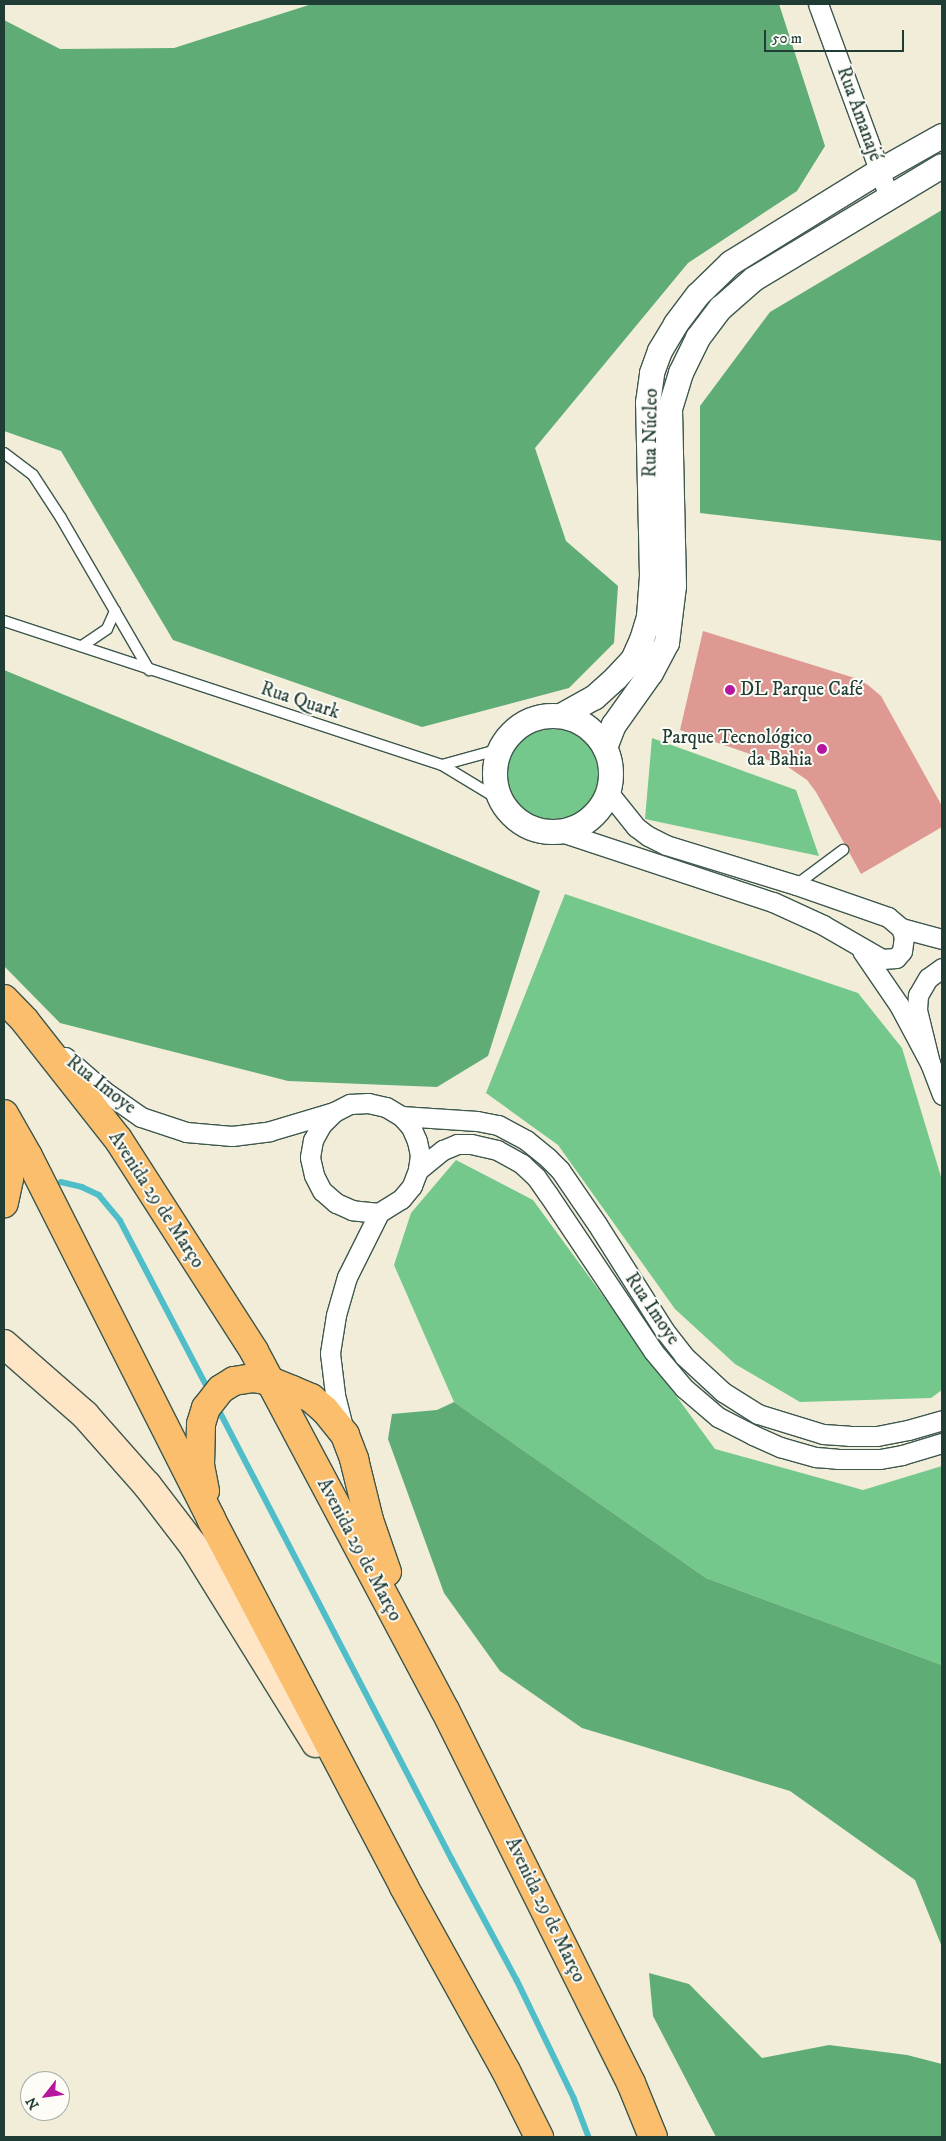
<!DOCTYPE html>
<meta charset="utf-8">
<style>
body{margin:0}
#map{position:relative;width:946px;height:2141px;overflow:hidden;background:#f1edd8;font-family:"IM FELL DW Pica",serif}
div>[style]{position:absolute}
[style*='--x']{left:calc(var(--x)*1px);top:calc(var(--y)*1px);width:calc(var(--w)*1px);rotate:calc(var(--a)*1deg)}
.green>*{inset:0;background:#74c88b}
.forest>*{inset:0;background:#5fac77}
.stream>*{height:5.5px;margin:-2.75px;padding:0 2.75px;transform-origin:2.75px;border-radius:2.75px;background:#50bec8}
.building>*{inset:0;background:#de9993}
.roads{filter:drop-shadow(1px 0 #3e574d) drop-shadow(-1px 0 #3e574d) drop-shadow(0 1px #3e574d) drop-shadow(0 -1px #3e574d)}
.service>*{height:10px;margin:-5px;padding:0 5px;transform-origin:5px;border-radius:5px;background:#fff}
.minor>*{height:19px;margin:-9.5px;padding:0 9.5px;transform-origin:9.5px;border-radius:9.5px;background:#fff}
.tertiary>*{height:24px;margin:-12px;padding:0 12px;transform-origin:12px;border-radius:12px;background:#fff}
.tertiary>.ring{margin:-12px;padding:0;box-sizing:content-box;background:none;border:24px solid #fff;border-radius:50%}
.secondary>*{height:28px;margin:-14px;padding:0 14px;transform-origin:14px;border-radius:14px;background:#fde5c5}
.primary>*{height:28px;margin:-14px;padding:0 14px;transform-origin:14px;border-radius:14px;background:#fabe6d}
.dots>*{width:14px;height:14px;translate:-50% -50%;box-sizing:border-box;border:2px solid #fdfcf7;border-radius:50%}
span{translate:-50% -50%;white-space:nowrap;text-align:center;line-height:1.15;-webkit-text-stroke:4px #fdfcf7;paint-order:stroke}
.street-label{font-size:19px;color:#1f3d34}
.poi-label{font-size:19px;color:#1f3d34}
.left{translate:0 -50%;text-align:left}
.right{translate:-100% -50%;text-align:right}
.frame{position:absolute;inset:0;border:5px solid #1f3d34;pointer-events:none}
.north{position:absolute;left:20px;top:2071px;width:50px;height:50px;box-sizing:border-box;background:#fdfcf7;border:1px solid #a4b0a9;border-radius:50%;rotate:240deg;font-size:14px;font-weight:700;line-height:20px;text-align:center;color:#1f3d34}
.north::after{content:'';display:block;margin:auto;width:18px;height:22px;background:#b5179e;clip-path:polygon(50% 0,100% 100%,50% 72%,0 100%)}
.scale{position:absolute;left:764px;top:30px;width:140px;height:22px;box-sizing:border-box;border:2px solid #1f3d34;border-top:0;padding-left:6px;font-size:15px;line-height:18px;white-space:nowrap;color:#1f3d34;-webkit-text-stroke:4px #fdfcf7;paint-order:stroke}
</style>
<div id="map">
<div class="green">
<div style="clip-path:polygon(551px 729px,574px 731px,591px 744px,597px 765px,599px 790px,588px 805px,575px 816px,540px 821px,524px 814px,514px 804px,506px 786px,506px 769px,518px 742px,534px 732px)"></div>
<div style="clip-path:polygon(652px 738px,796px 790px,819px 856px,645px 819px)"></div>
<div style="clip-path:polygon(565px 894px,858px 993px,902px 1048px,942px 1180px,942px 1390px,931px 1398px,800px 1402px,735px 1364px,675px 1309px,558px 1145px,486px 1093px)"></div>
<div style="clip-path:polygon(456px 1160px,533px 1200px,715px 1449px,863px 1490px,942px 1466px,942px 1665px,706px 1578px,454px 1402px,394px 1265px,411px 1213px)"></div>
</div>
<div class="forest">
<div style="clip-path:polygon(312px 4px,779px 4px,825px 146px,797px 191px,688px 263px,535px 448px,566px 541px,618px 586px,614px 643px,569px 688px,422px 727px,173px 640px,61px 451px,4px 431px,4px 20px,60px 49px,174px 48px)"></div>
<div style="clip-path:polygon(942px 210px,942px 541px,700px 513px,700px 406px,770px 312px)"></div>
<div style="clip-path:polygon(4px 670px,540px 891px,488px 1056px,437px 1087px,288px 1081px,60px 1023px,4px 966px)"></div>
<div style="clip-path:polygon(454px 1402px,706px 1578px,942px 1665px,942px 1947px,915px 1880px,790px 1791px,582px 1728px,500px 1671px,444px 1593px,388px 1439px,392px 1414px,437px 1410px)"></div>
<div style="clip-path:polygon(649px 1973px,689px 1984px,762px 2058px,829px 2045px,907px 2055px,942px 2064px,942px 2137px,716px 2137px,653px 2016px)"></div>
</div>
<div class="stream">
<div style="--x:61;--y:1182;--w:22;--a:13"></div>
<div style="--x:82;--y:1187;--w:19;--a:25"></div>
<div style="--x:99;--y:1195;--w:33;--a:50"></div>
<div style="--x:120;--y:1220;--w:194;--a:62.4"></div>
<div style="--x:217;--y:1406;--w:510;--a:62.58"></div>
<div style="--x:452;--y:1859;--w:137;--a:61.8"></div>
<div style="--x:517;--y:1980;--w:131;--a:64.2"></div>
<div style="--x:574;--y:2098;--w:42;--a:69"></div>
</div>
<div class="building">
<div style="clip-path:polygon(703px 631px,858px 679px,868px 685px,881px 696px,942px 806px,942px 827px,861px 874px,816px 792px,807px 780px,788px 767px,680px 730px)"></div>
</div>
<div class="roads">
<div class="service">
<div style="--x:4;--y:453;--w:36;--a:37"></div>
<div style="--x:33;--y:475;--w:51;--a:56.9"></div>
<div style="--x:61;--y:518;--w:176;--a:59.9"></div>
<div style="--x:4;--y:621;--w:461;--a:18.2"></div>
<div style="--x:442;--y:765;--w:71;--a:31.2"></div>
<div style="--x:82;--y:646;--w:30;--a:-34"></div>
<div style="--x:107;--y:629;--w:20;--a:-66"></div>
<div style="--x:442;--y:765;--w:60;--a:-15.4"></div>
<div style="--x:796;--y:885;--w:59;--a:-36.7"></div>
</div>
<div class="minor">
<div style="--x:818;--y:4;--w:206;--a:69.8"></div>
<div style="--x:558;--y:831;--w:226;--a:18.3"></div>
<div style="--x:773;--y:902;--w:55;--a:24.7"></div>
<div style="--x:823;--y:925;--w:68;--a:30"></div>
<div style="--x:882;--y:959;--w:14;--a:-4"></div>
<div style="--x:896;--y:958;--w:9;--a:-49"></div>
<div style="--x:902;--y:951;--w:14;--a:-82"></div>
<div style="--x:904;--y:937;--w:9;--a:-108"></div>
<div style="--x:901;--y:928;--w:17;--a:-140"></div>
<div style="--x:888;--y:917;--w:97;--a:-160.8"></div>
<div style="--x:796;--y:885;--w:136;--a:-162.9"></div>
<div style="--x:666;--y:845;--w:20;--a:-153"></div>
<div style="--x:648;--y:836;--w:15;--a:-143"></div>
<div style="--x:636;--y:827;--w:45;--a:-128.7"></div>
<div style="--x:901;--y:928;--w:42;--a:15"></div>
<div style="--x:862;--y:951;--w:65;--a:55.6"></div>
<div style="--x:899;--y:1005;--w:66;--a:61.9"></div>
<div style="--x:942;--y:968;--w:17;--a:144"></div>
<div style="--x:928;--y:978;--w:20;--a:120"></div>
<div style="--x:918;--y:995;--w:15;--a:94"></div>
<div style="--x:917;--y:1010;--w:55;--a:76.2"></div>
<div style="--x:930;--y:1063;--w:34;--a:69"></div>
<div style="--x:65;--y:1057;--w:52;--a:41.1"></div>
<div style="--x:104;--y:1091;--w:45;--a:35.1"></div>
<div style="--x:141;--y:1117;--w:47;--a:18.4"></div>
<div style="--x:186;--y:1132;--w:46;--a:5"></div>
<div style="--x:232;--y:1136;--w:38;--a:-7"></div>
<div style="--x:270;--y:1131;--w:67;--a:-16.5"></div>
<div style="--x:368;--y:1103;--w:18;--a:13"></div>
<div style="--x:386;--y:1107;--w:17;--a:31"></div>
<div style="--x:401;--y:1116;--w:15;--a:48"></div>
<div style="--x:411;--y:1127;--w:15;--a:67"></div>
<div style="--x:417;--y:1141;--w:14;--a:78"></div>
<div style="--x:420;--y:1155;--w:15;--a:98"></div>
<div style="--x:418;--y:1170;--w:17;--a:111"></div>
<div style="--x:412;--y:1186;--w:17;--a:130"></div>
<div style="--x:401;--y:1199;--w:26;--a:148"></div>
<div style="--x:379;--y:1213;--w:27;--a:-174"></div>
<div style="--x:352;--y:1210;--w:17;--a:-156"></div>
<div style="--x:336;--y:1203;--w:18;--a:-139"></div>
<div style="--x:322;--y:1191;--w:18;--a:-117"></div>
<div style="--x:314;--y:1175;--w:18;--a:-103"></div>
<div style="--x:310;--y:1157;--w:17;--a:-80"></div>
<div style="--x:313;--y:1140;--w:18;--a:-61"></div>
<div style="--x:322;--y:1124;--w:17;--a:-45"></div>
<div style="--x:334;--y:1112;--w:18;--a:-27"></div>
<div style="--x:350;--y:1104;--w:18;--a:-3"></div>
<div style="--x:401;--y:1116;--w:76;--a:3.8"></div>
<div style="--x:477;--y:1121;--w:21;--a:11"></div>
<div style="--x:498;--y:1125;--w:32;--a:28"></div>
<div style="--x:526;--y:1140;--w:28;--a:39"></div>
<div style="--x:548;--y:1158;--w:17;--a:45"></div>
<div style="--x:560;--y:1170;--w:65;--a:55.6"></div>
<div style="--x:597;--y:1224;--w:125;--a:57.7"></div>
<div style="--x:664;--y:1330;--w:33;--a:52"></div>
<div style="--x:684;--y:1356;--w:53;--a:42.7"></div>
<div style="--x:723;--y:1392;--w:41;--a:32.2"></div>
<div style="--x:758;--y:1414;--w:68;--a:17.1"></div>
<div style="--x:823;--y:1434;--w:26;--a:4"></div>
<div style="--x:849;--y:1436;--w:28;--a:0"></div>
<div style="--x:877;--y:1436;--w:32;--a:-11"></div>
<div style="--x:908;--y:1430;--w:35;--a:-16"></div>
<div style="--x:418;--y:1170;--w:32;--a:-39"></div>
<div style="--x:443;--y:1150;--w:15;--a:-23"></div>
<div style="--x:457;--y:1144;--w:14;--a:0"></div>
<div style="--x:471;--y:1144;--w:27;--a:13"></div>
<div style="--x:497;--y:1150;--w:29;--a:29"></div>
<div style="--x:522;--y:1164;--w:19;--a:43"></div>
<div style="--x:536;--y:1177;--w:21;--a:55"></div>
<div style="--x:548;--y:1194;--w:189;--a:56.2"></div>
<div style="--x:653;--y:1351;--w:48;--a:50"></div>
<div style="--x:684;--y:1388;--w:45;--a:40.5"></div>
<div style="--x:718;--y:1417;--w:39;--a:27"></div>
<div style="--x:753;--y:1435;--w:30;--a:24"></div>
<div style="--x:780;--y:1447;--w:37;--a:16"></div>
<div style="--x:816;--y:1457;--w:21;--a:5"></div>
<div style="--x:837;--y:1459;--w:43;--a:0"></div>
<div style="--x:880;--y:1459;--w:22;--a:-10"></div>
<div style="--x:902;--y:1455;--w:42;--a:-16.7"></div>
<div style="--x:343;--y:1427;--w:34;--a:-104"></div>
<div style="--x:335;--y:1394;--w:41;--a:-97"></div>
<div style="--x:330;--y:1353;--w:38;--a:-81"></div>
<div style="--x:336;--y:1315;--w:40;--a:-74"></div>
<div style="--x:347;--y:1277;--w:72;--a:-63.4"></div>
</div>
<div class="tertiary">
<div style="--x:561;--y:716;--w:38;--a:-29"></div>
<div style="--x:594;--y:698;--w:30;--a:-42"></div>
<div style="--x:616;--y:678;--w:25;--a:-47"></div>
<div style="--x:633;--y:660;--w:22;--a:-66"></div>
<div style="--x:642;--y:640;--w:24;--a:-73"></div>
<div style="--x:649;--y:617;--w:41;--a:-85.8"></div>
<div style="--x:652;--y:576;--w:173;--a:-91.3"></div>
<div style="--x:648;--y:403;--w:30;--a:-82"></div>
<div style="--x:652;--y:373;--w:23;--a:-70"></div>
<div style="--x:660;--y:351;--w:31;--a:-59"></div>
<div style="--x:676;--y:324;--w:36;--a:-53"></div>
<div style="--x:698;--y:295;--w:46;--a:-44.1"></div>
<div style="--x:731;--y:263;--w:175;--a:-31.7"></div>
<div style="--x:880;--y:171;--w:71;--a:-29.4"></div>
<div class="ring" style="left:495px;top:716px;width:92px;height:92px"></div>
<div style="--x:605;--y:748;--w:25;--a:-69"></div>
<div style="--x:614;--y:725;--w:64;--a:-54.6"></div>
<div style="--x:651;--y:673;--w:34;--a:-62"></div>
<div style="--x:667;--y:643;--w:57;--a:-83"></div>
<div style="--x:674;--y:586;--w:177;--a:-91.3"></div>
<div style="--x:670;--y:409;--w:38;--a:-73"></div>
<div style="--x:681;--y:373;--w:39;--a:-64"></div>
<div style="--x:698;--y:338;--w:38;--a:-53"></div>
<div style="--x:721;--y:308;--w:44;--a:-41.3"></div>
<div style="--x:754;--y:279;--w:219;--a:-31"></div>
</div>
<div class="secondary">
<div style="--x:4;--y:1344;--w:108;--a:41.2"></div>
<div style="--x:85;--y:1415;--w:94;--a:48.5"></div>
<div style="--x:147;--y:1485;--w:76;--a:52.5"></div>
<div style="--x:193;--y:1545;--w:233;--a:58.2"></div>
</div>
<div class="primary">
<div style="--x:4;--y:999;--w:30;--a:46"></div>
<div style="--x:25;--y:1021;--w:150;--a:51.8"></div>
<div style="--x:118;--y:1139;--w:252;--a:57.3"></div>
<div style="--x:254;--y:1351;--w:407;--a:62"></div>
<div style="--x:445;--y:1710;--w:417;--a:63.5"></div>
<div style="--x:631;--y:2083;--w:58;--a:67.8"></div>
<div style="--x:4;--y:1114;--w:48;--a:60.3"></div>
<div style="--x:28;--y:1156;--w:407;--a:63.2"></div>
<div style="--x:211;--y:1519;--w:416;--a:62.3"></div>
<div style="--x:404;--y:1887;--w:210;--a:61"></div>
<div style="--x:506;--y:2071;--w:74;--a:63.4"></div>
<div style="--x:4;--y:1151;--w:28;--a:80"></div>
<div style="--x:9;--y:1179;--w:25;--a:102"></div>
<div style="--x:205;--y:1491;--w:25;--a:-101"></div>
<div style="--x:200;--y:1466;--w:42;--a:-88.6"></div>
<div style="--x:201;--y:1424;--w:17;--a:-73"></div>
<div style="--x:206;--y:1408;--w:24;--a:-52"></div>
<div style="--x:221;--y:1389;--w:15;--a:-32"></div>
<div style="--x:234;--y:1381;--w:20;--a:-9"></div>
<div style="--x:254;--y:1378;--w:16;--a:11"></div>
<div style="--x:270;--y:1381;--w:24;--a:22"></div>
<div style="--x:292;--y:1390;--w:21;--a:23"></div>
<div style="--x:311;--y:1398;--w:18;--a:41"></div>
<div style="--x:325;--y:1410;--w:32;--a:51"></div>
<div style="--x:345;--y:1435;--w:26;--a:69"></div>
<div style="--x:354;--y:1459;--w:63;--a:76.2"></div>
<div style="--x:369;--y:1520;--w:55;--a:70.9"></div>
</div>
</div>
<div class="dots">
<div style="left:730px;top:690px;background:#b5179e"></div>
<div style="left:822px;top:749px;background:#b5179e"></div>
</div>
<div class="street-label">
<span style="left:859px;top:114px;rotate:70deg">Rua Amanajé</span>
<span style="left:651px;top:433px;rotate:-89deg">Rua Núcleo</span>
<span style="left:300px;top:701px;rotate:18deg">Rua Quark</span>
<span style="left:101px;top:1085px;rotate:38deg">Rua Imoye</span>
<span style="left:156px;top:1200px;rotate:57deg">Avenida 29 de Março</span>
<span style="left:652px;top:1309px;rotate:56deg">Rua Imoye</span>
<span style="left:359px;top:1550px;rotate:62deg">Avenida 29 de Março</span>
<span style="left:545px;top:1910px;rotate:64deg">Avenida 29 de Março</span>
</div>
<div class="poi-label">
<span class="left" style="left:740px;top:690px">DL Parque Café</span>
<span class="right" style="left:812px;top:749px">Parque Tecnológico<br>da Bahia</span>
</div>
<div class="frame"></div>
<div class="north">N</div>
<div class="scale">50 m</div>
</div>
